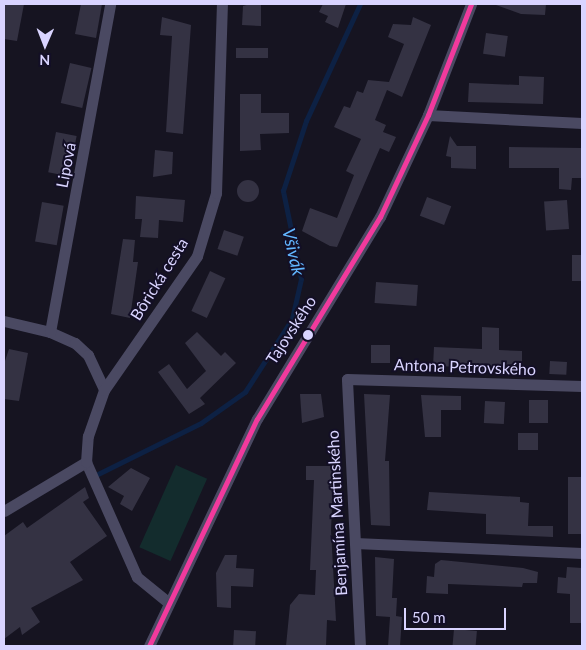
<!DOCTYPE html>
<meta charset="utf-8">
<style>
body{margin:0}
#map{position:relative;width:586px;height:650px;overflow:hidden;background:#161421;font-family:Lato,sans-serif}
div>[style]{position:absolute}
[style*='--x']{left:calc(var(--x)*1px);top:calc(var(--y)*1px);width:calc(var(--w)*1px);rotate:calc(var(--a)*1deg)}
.green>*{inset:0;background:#132c2d;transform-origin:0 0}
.stream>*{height:4.5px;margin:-2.25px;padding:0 2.25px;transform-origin:2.25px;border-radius:2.25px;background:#0d2144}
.building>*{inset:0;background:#343243;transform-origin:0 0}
.round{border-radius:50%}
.street>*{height:11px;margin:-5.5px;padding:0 5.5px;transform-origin:5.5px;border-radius:5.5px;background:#4a4962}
.bus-1>*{height:5px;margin:-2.5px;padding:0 2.5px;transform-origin:2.5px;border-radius:2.5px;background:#f13a9d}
.dots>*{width:14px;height:14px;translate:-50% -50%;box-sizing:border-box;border:2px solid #130f26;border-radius:50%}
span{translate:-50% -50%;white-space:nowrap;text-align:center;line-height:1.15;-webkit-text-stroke:4px #130f26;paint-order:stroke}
.street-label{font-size:16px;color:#d9d4ff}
.water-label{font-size:18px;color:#62b6ff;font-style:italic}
.frame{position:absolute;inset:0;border:5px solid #d9d4ff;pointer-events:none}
.north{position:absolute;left:20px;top:20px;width:50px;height:50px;-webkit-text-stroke:4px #130f26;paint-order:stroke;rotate:181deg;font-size:14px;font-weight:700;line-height:20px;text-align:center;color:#d9d4ff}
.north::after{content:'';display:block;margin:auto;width:18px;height:22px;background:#d9d4ff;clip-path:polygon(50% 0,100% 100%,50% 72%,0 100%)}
.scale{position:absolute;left:404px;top:608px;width:102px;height:22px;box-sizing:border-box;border:2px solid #d9d4ff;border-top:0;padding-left:6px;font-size:15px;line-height:18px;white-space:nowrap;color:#d9d4ff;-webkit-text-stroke:4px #130f26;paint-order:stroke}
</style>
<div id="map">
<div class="green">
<div style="left:176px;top:465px;width:34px;height:90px;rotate:24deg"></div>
</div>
<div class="stream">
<div style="--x:98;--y:474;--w:115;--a:-26.3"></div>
<div style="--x:201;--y:423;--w:54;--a:-35.2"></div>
<div style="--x:245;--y:392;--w:87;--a:-57.2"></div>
<div style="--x:292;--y:319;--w:41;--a:-77.3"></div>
<div style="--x:301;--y:279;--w:90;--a:-101.6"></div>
<div style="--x:283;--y:191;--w:74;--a:-71.8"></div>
<div style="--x:306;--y:121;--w:129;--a:-65.2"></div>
</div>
<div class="building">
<div style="clip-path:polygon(4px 4px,24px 4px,17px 41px,4px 39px)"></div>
<div style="clip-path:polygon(81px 4px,102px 4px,96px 38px,75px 34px)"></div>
<div style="clip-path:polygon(250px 4px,261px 4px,261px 26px,242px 25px,243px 6px)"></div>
<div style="clip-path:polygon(323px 4px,346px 4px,338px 28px,325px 22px,328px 16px,319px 12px)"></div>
<div style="clip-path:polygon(546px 4px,545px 15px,521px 14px,496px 5px)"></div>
<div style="clip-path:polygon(162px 17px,191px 25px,183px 134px,166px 132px,172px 36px,160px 35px)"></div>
<div style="clip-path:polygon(413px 17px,431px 25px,402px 97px,387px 90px,375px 120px,386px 125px,383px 132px,396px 137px,389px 152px,380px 148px,337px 247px,330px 246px,302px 231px,310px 208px,337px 218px,354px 175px,346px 171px,361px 139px,334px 127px,344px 106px,350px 108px,357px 91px,363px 93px,368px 80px,389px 82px,404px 44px,388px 37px,393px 24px,411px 25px)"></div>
<div style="left:486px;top:33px;width:22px;height:21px;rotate:8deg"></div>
<div style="left:236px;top:48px;width:32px;height:10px"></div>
<div style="left:70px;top:63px;width:22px;height:41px;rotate:13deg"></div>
<div style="clip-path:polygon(519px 76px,544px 77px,543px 104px,468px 102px,469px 83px,519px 85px)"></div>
<div style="clip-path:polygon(240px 94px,261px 94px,261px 113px,289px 113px,289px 133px,260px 134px,261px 150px,240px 151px)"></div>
<div style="left:56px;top:132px;width:21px;height:41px;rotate:11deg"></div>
<div style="clip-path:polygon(450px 136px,457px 146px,476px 146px,476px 169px,451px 168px,451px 157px,446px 156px)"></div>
<div style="clip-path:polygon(509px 147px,582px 148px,582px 178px,572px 178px,571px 190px,559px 189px,559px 168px,509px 168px)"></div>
<div style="clip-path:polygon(155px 150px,173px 152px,172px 174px,153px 177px)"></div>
<div class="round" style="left:237px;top:180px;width:22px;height:22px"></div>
<div style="clip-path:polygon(136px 196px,185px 200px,183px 222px,159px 220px,158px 238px,140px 237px,142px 219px,135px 219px)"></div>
<div style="left:427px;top:197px;width:26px;height:20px;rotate:21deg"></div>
<div style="left:567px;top:200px;width:29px;height:23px;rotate:86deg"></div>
<div style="left:42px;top:202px;width:22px;height:40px;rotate:10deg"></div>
<div style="left:224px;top:230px;width:21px;height:20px;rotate:19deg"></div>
<div style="clip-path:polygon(123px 239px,135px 240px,133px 262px,138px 262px,130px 318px,111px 314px)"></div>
<div style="left:572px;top:255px;width:10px;height:26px"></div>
<div style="left:210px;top:271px;width:17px;height:44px;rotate:25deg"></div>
<div style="left:376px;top:282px;width:42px;height:21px;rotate:4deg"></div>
<div style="clip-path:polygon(482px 327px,499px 328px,499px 350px,522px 351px,522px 371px,465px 372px,465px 367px,433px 366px,434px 347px,482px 349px)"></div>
<div style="clip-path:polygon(197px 332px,221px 356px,225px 352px,236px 363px,200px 398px,205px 404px,189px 414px,158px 372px,169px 364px,187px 389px,206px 371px,185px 343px)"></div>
<div style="left:371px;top:345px;width:19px;height:18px"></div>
<div style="clip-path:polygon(9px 349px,28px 353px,19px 401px,4px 399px,4px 364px)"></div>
<div style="left:550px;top:361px;width:17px;height:13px;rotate:3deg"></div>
<div style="clip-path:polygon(300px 394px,321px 394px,324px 417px,302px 423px)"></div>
<div style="clip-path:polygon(364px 394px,390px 395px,385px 461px,389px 461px,390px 526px,371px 525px)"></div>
<div style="clip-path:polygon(421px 395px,461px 396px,461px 410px,441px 410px,441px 437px,425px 437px)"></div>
<div style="left:529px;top:400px;width:19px;height:23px"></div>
<div style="left:485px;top:401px;width:20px;height:22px;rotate:3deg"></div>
<div style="left:518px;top:433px;width:20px;height:17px"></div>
<div style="clip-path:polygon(306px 466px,334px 466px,331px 530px,336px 621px,327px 620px,326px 646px,286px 646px,290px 605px,299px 594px,315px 595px,316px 570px,310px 570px,314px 480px,306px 480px)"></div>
<div style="clip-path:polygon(131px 468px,150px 478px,132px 511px,120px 504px,124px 496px,108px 487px)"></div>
<div style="left:568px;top:477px;width:14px;height:57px"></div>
<div style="clip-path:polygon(85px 487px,89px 498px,83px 502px,107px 536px,70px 562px,83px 580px,31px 608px,40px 622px,22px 635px,20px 627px,4px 639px,4px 536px,23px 522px,27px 528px)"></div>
<div style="clip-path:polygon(429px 492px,520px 497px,520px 502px,529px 503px,528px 526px,553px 526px,553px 537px,486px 534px,486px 514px,427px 510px)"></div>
<div style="clip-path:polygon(225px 555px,237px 555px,236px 568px,254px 569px,253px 587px,231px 586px,231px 608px,217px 607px,216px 573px)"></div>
<div style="clip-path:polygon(375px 557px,394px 559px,392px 598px,397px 598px,396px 616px,402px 617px,400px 646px,388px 646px,390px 617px,376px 616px)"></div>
<div style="clip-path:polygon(441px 560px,523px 568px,538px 572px,537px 583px,523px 583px,522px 587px,448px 584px,448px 594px,426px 593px,427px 576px,434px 577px,435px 564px)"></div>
<div style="clip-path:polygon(567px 567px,582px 568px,582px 623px,570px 623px,570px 594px,557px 593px,558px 577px,566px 578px)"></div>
<div style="left:454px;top:629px;width:23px;height:17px;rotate:5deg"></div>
<div style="left:234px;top:630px;width:22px;height:16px;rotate:3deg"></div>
</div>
<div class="street">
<div style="--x:428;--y:115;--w:154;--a:3"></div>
<div style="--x:4;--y:321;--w:47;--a:13.4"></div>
<div style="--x:50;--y:332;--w:27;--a:24"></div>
<div style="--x:75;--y:343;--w:18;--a:43"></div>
<div style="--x:88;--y:355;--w:38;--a:65"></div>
<div style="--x:50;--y:332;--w:333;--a:-79.6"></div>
<div style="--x:86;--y:462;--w:126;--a:66.1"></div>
<div style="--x:137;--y:577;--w:41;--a:39.1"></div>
<div style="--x:4;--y:511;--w:96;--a:-30.9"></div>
<div style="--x:86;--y:462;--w:26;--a:-86"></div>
<div style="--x:88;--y:436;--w:49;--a:-70.8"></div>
<div style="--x:104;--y:390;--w:163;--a:-55.2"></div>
<div style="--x:197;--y:256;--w:66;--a:-73.2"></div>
<div style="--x:216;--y:193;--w:189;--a:-88.2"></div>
<div style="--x:355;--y:543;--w:227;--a:2.5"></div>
<div style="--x:149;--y:646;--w:251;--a:-64.6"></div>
<div style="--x:257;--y:419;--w:237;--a:-58.7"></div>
<div style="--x:380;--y:217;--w:113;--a:-64.8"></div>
<div style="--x:428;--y:115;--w:119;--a:-68.8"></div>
<div style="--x:360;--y:646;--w:267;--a:-92.8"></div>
<div style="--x:347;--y:379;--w:235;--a:1.7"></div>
</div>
<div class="bus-1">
<div style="--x:149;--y:646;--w:251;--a:-64.6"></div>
<div style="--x:257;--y:419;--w:237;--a:-58.7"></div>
<div style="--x:380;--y:217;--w:113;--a:-64.8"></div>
<div style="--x:428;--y:115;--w:119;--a:-68.8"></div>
</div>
<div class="dots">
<div style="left:308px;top:335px;background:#d9d4ff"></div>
</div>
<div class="street-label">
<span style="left:66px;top:165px;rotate:-79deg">Lipová</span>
<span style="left:159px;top:279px;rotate:-58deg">Bôrická cesta</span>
<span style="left:291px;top:330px;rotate:-57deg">Tajovského</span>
<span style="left:465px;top:367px;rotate:2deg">Antona Petrovského</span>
<span style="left:337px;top:513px;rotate:-93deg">Benjamína Martinského</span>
</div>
<div class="water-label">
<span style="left:294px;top:252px;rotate:77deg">Všivák</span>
</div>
<div class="frame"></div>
<div class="north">N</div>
<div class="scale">50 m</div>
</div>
